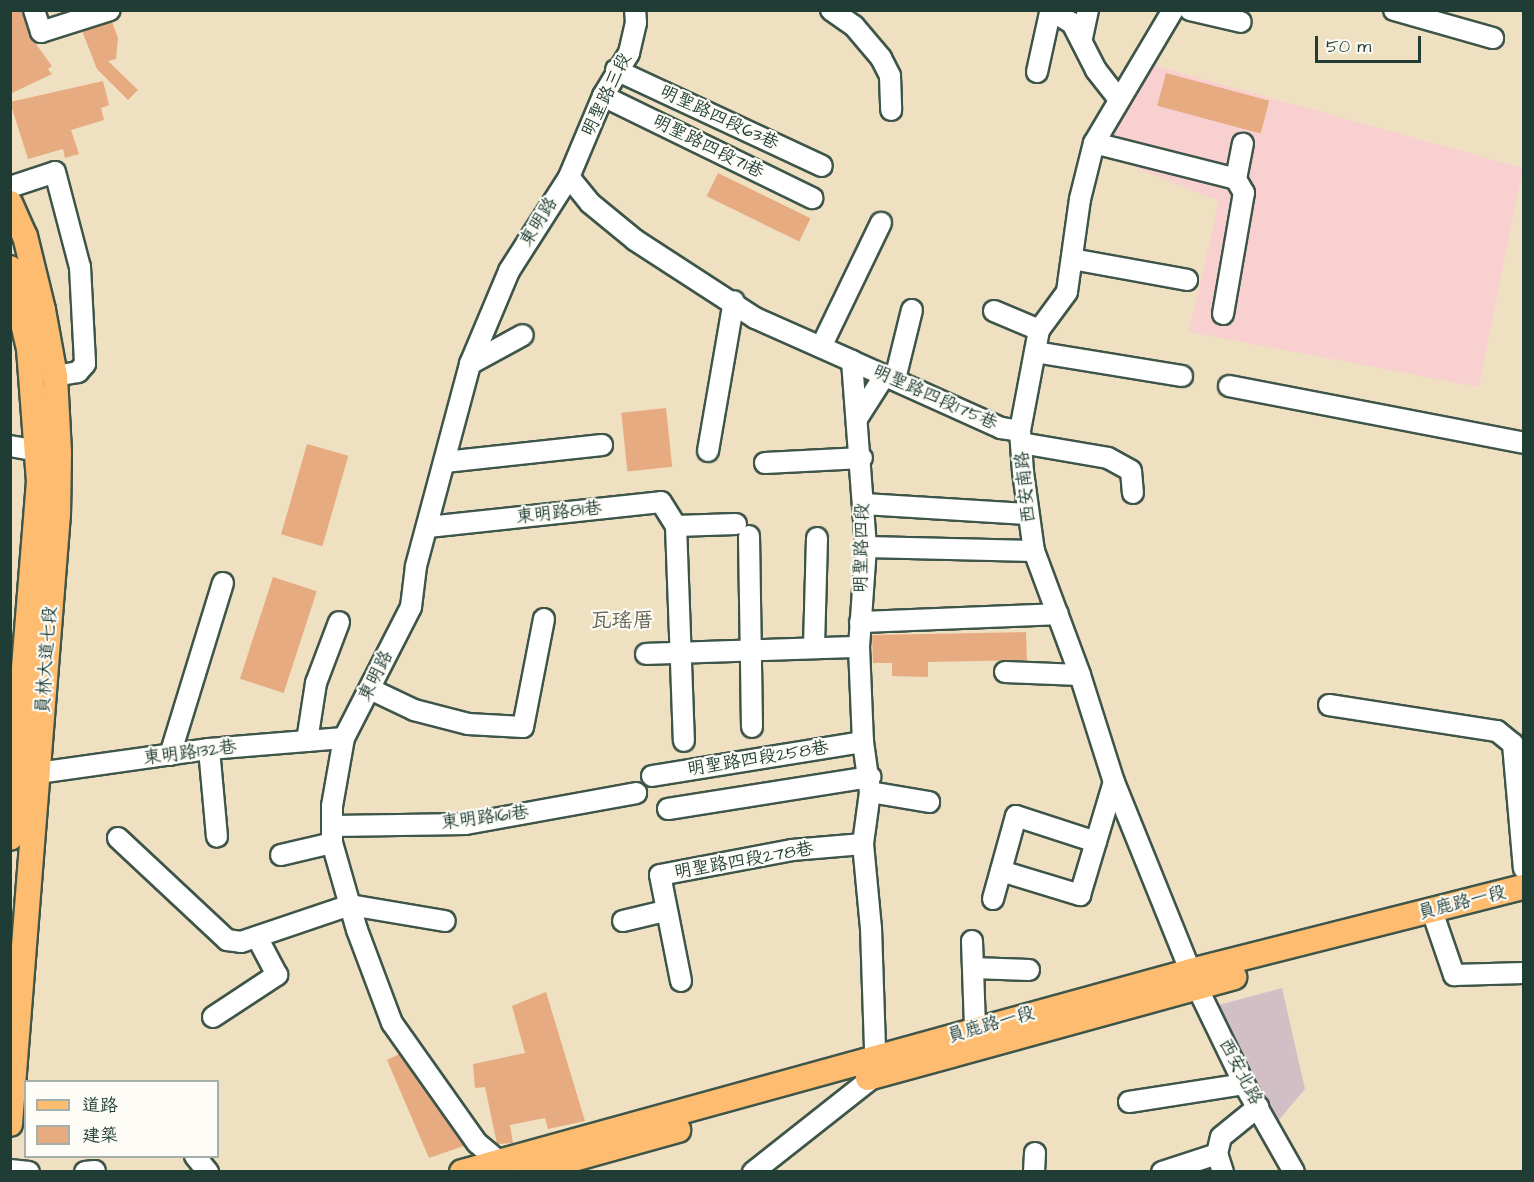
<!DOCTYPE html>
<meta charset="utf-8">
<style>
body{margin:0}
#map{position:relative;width:1534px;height:1182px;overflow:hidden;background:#efe0c2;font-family:"Architects Daughter","LXGW WenKai TC",sans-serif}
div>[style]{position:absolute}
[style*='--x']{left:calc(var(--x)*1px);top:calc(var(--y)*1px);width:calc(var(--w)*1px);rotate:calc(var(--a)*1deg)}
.built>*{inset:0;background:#f7d0cf}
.industrial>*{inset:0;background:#d2bec5}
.building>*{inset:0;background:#e7ab81;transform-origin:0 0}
.roads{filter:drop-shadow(2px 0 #3e5549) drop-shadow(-2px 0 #3e5549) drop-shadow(0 2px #3e5549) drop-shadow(0 -2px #3e5549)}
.minor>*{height:20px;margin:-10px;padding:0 10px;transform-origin:10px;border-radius:10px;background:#fff}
.major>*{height:24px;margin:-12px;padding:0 12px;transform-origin:12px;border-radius:12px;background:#fdbc70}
span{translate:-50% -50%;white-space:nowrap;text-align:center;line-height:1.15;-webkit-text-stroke:4.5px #fdfcf7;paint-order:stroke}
.street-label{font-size:18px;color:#1f3d34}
.quarter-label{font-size:21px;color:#65644f}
.frame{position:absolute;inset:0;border:12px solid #1f3d34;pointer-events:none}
.legend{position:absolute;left:24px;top:1080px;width:195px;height:78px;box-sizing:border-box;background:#fdfcf7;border:2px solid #a4b0a9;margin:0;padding:8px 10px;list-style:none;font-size:18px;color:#1f3d34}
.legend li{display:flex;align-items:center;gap:12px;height:30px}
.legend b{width:30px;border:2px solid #a4b0a9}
.scale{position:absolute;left:1315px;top:36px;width:106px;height:27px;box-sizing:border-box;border:3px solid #1f3d34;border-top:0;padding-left:8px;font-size:18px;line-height:21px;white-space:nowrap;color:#1f3d34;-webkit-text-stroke:4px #fdfcf7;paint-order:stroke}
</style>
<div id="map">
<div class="built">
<div style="clip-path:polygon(1152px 65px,1523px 168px,1479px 387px,1189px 332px,1219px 201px,1102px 154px)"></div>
</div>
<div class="industrial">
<div style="clip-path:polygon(1282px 988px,1305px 1089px,1277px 1122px,1215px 1006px)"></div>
</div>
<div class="building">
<div style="clip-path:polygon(10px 10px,22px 10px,30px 36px,52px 66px,48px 69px,52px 74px,10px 94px)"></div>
<div style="clip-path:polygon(112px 22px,118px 38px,116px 59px,108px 61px,138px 90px,128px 100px,97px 69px,82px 31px)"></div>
<div style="left:1166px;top:73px;width:107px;height:34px;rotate:15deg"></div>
<div style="clip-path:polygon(103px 81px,109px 105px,101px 108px,104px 120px,71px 130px,79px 154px,65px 158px,63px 149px,28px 159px,10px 102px)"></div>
<div style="left:718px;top:173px;width:103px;height:26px;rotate:26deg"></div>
<div style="left:666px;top:408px;width:59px;height:45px;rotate:84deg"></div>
<div style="left:307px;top:444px;width:43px;height:94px;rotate:16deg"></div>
<div style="left:273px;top:577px;width:46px;height:107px;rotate:18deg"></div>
<div style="clip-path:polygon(1026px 632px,1027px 660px,928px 662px,928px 677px,892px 676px,892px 663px,873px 663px,872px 635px)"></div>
<div style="clip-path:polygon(546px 992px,585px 1121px,548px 1129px,545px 1118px,510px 1125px,513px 1143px,497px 1144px,485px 1087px,475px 1088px,473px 1064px,525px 1053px,512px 1006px)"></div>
<div style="clip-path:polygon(399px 1054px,459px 1139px,464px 1146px,429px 1158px,387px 1060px)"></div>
</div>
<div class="roads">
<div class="minor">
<div style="--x:34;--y:10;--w:23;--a:72"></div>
<div style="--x:41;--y:32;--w:72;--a:-17.7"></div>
<div style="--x:831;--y:10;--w:28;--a:35"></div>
<div style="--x:854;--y:26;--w:42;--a:49.8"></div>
<div style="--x:881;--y:58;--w:20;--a:63"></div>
<div style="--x:890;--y:76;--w:34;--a:88"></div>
<div style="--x:1050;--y:10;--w:26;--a:31"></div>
<div style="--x:1072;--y:23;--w:53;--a:62.9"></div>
<div style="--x:1096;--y:70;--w:37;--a:52"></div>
<div style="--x:1173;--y:10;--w:155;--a:120.7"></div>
<div style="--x:1094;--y:143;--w:58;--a:104"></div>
<div style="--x:1080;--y:199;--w:94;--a:98"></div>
<div style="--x:1067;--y:292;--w:47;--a:126.4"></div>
<div style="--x:1039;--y:330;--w:103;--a:100.7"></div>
<div style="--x:1020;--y:431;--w:41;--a:85.8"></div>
<div style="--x:1023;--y:472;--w:80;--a:82.1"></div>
<div style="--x:1034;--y:551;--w:132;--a:69.6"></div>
<div style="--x:1080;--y:675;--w:112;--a:72.4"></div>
<div style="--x:1114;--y:782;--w:221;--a:68"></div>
<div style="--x:1197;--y:987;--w:108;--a:64.1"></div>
<div style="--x:1244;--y:1084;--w:101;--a:60.4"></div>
<div style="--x:1190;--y:10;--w:52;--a:13.2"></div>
<div style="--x:1394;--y:10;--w:103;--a:15.8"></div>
<div style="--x:1082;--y:38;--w:29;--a:-78"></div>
<div style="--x:616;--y:70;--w:227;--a:25"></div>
<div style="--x:1037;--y:72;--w:60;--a:-77.6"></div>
<div style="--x:603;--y:96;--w:233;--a:26"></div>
<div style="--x:1094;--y:143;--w:146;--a:14.2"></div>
<div style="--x:1236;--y:179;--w:36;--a:-79"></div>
<div style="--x:569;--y:177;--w:33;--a:51"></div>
<div style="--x:590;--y:203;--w:58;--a:39.4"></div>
<div style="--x:635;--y:240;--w:143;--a:33"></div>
<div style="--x:755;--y:318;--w:106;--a:23.9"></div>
<div style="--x:852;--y:361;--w:187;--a:85.7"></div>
<div style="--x:866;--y:547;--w:100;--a:94"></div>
<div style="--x:859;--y:647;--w:95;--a:87.6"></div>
<div style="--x:863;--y:742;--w:50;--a:82"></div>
<div style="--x:870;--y:792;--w:52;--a:97.7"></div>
<div style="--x:863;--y:844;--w:84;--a:84.6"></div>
<div style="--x:871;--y:928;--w:147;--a:88.1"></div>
<div style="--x:876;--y:1075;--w:157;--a:141.7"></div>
<div style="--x:10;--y:187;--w:47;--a:-18.4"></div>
<div style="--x:55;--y:172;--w:98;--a:75.3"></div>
<div style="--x:80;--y:267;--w:97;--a:87"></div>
<div style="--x:85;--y:364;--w:11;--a:131"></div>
<div style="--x:78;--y:372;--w:23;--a:170"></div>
<div style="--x:1072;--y:259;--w:117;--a:10.3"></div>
<div style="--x:994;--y:311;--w:49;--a:22.9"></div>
<div style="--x:1223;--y:314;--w:123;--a:-80.2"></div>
<div style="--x:1244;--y:193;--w:16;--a:-120"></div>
<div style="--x:821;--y:347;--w:138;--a:-64.2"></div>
<div style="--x:1035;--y:352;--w:149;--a:9.3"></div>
<div style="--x:852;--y:361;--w:163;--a:24.2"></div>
<div style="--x:1001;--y:428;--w:19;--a:9"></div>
<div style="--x:470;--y:364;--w:60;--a:-28.7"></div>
<div style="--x:895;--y:379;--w:71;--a:-76.2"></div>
<div style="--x:1229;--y:386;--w:300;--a:10.9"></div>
<div style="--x:858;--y:417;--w:50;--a:-57.3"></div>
<div style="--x:1021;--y:443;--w:88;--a:9.8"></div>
<div style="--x:1108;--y:458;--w:26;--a:29"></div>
<div style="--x:1131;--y:471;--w:22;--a:85"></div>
<div style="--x:10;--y:446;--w:28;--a:10"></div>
<div style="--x:708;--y:451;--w:152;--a:-80.2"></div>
<div style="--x:445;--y:462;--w:158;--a:-6.2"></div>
<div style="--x:765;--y:463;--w:97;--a:-3"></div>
<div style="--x:864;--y:504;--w:163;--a:3.5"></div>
<div style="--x:676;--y:526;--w:215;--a:87.9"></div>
<div style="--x:676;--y:526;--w:60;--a:-1.9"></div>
<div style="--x:428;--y:527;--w:234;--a:-6.1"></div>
<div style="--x:661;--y:502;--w:28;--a:58"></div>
<div style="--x:749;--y:536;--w:191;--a:89.1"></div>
<div style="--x:866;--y:547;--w:168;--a:1.4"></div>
<div style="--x:860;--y:622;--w:198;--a:-2.3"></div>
<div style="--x:814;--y:646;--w:108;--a:-88.4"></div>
<div style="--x:646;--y:654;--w:213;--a:-1.9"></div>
<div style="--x:1005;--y:672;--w:75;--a:2.3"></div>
<div style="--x:370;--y:689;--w:49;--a:25.5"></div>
<div style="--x:414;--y:710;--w:56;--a:14.5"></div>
<div style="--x:468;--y:724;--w:55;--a:3.1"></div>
<div style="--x:523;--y:727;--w:110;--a:-79"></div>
<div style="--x:1329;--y:705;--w:170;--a:8.8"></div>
<div style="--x:1497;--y:731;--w:21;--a:39"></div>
<div style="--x:1513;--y:744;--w:125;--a:85"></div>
<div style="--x:307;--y:741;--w:59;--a:-81.2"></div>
<div style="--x:316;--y:683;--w:65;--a:-69.3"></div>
<div style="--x:209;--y:749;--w:88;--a:84.8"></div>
<div style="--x:170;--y:755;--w:180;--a:-72.9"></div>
<div style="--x:27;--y:767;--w:13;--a:29"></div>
<div style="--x:38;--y:773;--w:173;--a:-8"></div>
<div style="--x:209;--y:749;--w:135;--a:-4.7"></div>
<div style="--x:652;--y:776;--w:214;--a:-9.2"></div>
<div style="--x:870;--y:792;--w:60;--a:9.6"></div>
<div style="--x:668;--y:809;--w:205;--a:-9"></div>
<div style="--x:333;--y:826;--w:133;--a:-0.9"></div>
<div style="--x:466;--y:824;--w:173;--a:-10.3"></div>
<div style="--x:118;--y:838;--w:149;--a:43.1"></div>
<div style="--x:227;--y:940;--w:14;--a:8"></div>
<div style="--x:241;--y:942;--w:115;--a:-18.7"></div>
<div style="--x:350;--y:905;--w:96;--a:9.6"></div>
<div style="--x:281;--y:855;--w:52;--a:-13.2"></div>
<div style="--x:1001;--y:871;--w:83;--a:16.9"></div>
<div style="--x:1080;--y:895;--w:118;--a:-73.3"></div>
<div style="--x:993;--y:899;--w:86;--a:-74.5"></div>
<div style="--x:1016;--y:816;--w:84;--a:18"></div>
<div style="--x:1432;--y:911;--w:68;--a:71"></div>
<div style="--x:1454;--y:975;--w:70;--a:-1.6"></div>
<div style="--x:623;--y:921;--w:43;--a:-13.4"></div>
<div style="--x:972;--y:941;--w:88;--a:88"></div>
<div style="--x:973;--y:968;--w:56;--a:2"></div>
<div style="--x:681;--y:981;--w:108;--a:-101.2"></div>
<div style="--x:660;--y:875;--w:134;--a:-10.7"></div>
<div style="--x:792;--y:850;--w:71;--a:-4.8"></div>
<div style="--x:213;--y:1017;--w:77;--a:-33.3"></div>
<div style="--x:277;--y:975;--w:43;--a:-117.8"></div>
<div style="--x:1129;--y:1102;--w:116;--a:-8.9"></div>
<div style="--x:195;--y:1156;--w:21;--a:51"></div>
<div style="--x:10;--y:1170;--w:19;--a:6"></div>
<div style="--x:85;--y:1172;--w:10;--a:-6"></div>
<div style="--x:512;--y:1172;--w:45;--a:-140.4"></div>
<div style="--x:477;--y:1143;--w:147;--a:-125.3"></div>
<div style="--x:392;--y:1023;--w:99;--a:-110.6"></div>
<div style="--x:357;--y:930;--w:91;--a:-106"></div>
<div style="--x:332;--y:843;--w:37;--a:-90"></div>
<div style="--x:332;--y:806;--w:69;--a:-80"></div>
<div style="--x:344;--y:738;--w:147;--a:-62.9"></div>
<div style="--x:411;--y:607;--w:41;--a:-83"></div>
<div style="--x:416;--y:566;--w:209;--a:-75"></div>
<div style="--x:470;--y:364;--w:101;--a:-67.2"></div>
<div style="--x:509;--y:271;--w:112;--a:-57.4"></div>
<div style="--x:569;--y:177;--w:88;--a:-67.2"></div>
<div style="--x:603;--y:96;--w:50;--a:-58.8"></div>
<div style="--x:629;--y:53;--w:31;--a:-77"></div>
<div style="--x:636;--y:23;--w:13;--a:-94"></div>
<div style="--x:1034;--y:1172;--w:19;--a:-87"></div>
<div style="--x:1162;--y:1172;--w:58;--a:-18.1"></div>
<div style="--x:1223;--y:1172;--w:19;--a:-108"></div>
<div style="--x:1217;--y:1154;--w:17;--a:-77"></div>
<div style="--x:1221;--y:1137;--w:48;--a:-39"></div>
</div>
<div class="major">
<div style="--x:10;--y:203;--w:36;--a:66"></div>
<div style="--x:25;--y:236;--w:76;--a:76.3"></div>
<div style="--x:43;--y:310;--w:67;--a:79.7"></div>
<div style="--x:55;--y:376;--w:77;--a:87"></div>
<div style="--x:59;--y:453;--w:61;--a:90.9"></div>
<div style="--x:58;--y:514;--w:612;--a:94.5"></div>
<div style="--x:10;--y:268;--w:83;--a:76.8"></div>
<div style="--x:29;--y:349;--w:132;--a:85.7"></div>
<div style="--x:39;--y:481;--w:358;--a:94.6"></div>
<div style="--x:868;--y:1078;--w:380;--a:-15.4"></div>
<div style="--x:462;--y:1172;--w:756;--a:-15.41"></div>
<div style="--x:1191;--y:971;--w:343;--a:-14.2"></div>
<div style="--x:527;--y:1172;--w:157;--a:-15.5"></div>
</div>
</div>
<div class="street-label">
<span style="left:607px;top:95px;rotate:-64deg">明聖路三段</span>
<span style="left:719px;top:118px;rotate:25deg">明聖路四段63巷</span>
<span style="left:708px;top:147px;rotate:26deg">明聖路四段71巷</span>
<span style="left:539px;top:222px;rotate:-58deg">東明路</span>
<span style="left:935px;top:398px;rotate:24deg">明聖路四段175巷</span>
<span style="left:1026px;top:487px;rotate:-96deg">西安南路</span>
<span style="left:559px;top:513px;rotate:-6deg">東明路81巷</span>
<span style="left:862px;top:548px;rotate:-89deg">明聖路四段</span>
<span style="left:47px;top:660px;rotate:-86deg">員林大道七段</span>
<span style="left:376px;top:676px;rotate:-63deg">東明路</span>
<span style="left:190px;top:753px;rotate:-7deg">東明路132巷</span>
<span style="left:758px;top:759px;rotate:-9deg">明聖路四段258巷</span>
<span style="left:485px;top:818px;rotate:-7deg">東明路161巷</span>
<span style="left:744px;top:861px;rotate:-10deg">明聖路四段278巷</span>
<span style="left:1462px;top:903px;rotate:-14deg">員鹿路一段</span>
<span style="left:991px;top:1025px;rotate:-16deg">員鹿路一段</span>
<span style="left:1240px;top:1072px;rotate:62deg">西安北路</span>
</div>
<div class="quarter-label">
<span style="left:622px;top:621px">瓦瑤厝</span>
</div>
<div class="frame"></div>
<ul class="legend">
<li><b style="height:8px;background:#fdbc70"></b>道路</li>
<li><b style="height:16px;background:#e7ab81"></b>建築</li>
</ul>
<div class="scale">50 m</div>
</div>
